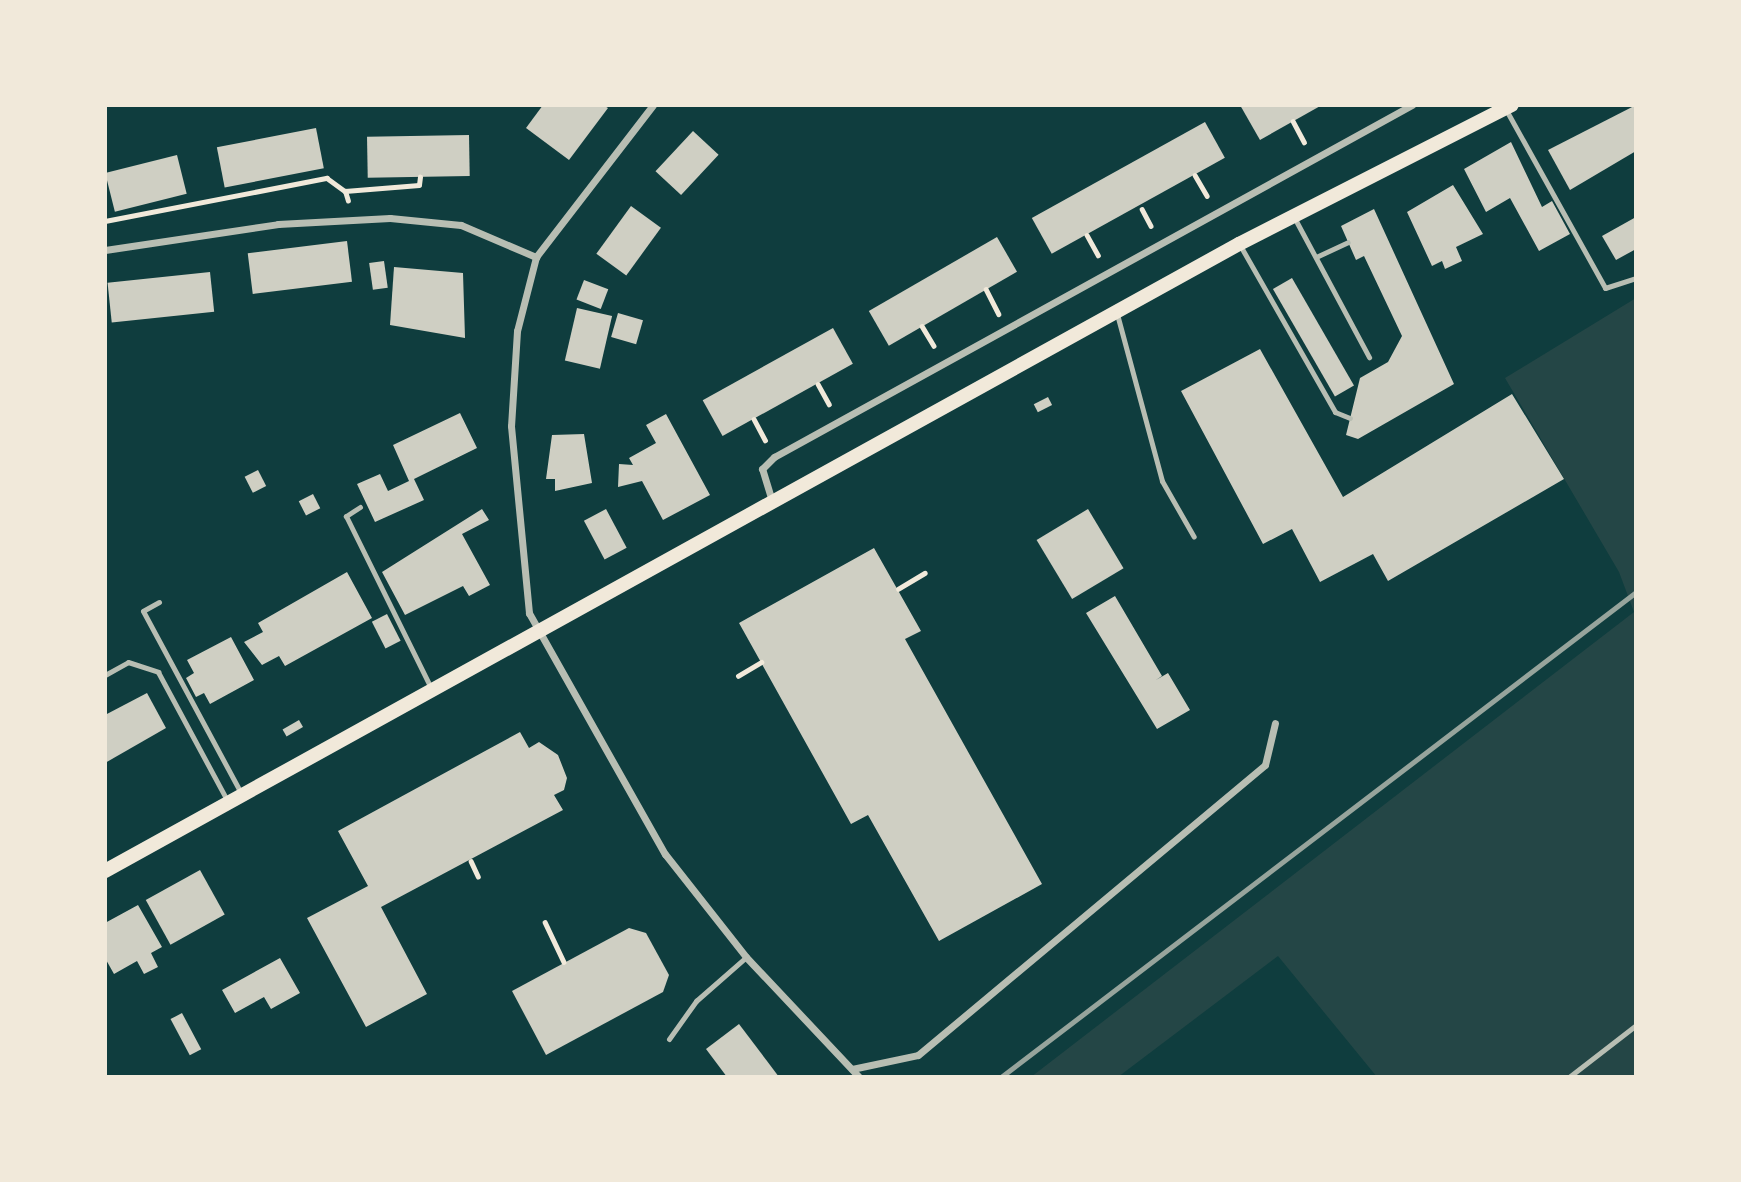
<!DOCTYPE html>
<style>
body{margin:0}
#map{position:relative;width:1741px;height:1182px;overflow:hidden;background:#0f3d3e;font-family:"Sofia Sans Condensed",sans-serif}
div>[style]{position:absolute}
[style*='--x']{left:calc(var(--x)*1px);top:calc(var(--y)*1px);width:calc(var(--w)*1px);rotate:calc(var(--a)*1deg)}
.green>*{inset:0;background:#244646}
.building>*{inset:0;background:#cfcfc3;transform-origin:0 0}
.path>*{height:4.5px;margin:-2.25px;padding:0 2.25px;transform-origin:2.25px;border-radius:2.25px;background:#f1e9da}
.service>*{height:5px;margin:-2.5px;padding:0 2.5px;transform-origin:2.5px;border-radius:2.5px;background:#b8beb3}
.minor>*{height:7px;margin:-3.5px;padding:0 3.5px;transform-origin:3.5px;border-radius:3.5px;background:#b8beb3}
.secondary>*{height:14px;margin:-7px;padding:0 7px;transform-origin:7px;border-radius:7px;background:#f1e9da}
.rail>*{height:5px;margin:-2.5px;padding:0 2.5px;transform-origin:2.5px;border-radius:2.5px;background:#97a49c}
span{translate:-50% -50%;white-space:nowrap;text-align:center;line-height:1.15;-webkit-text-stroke:6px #f1e9da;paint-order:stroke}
.frame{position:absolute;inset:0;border:107px solid #f1e9da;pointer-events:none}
</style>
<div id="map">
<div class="green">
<div style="clip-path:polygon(1636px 298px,1636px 1077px,1377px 1077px,1278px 956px,1118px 1077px,1031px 1077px,1634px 612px,1619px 572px,1505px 378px)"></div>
</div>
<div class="building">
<div style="clip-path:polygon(543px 105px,603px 105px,608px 108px,569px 160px,526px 128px)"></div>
<div style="clip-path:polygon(1240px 105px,1322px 105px,1260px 140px)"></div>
<div style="clip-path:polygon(1636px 105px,1636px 151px,1570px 190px,1548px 150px)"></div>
<div style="left:1205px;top:122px;width:41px;height:198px;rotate:61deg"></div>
<div style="left:316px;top:128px;width:41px;height:101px;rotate:79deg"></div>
<div style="left:693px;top:131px;width:35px;height:55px;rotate:43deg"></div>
<div style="left:469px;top:135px;width:41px;height:102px;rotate:89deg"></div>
<div style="clip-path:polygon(1511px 142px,1542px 207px,1552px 201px,1570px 234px,1539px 251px,1510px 198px,1486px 212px,1464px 169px)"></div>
<div style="left:177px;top:155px;width:40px;height:74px;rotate:76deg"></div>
<div style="clip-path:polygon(1453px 185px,1483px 234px,1456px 247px,1462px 261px,1445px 269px,1442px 261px,1432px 266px,1407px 212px)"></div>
<div style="left:631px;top:206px;width:37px;height:59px;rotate:36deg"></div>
<div style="clip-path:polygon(1374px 209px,1454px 384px,1358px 439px,1346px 435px,1360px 378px,1388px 362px,1402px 336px,1364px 256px,1356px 260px,1341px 226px)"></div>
<div style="clip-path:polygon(1636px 217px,1636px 249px,1616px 260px,1602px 236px)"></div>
<div style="left:997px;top:237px;width:40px;height:148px;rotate:60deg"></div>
<div style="left:347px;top:241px;width:41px;height:100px;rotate:83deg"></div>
<div style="left:384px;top:261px;width:27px;height:15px;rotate:82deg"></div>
<div style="clip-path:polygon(394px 267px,463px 273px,465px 338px,390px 325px)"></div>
<div style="left:210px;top:272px;width:40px;height:103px;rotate:84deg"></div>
<div style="left:1292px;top:278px;width:124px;height:22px;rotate:60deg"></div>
<div style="left:584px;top:280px;width:26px;height:21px;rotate:21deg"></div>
<div style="left:577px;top:308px;width:36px;height:54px;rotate:13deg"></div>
<div style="left:618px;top:313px;width:26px;height:25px;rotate:16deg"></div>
<div style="left:833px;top:328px;width:41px;height:149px;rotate:61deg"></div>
<div style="clip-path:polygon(1260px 349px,1343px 497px,1512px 394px,1564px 479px,1388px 581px,1373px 554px,1320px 582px,1292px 529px,1263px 544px,1181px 391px)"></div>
<div style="left:1048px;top:397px;width:9px;height:16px;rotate:63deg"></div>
<div style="clip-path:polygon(460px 413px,477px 448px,414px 479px,424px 500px,375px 522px,357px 484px,380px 474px,388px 491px,409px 481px,393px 445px)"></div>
<div style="clip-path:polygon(666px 414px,710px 495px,663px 520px,642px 481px,618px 487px,619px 464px,633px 465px,629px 458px,656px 443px,646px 425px)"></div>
<div style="clip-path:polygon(584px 434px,592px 483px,555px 491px,555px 479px,546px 479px,552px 435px)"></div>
<div style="left:258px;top:470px;width:18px;height:15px;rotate:63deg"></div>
<div style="left:313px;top:494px;width:16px;height:16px;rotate:63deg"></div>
<div style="clip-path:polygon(482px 509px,489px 520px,462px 534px,490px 585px,469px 596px,463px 586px,405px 615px,382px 572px)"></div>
<div style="left:606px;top:509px;width:44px;height:25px;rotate:62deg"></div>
<div style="left:1088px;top:509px;width:69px;height:60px;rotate:59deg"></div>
<div style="clip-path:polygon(874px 548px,921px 631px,905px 639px,1042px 884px,939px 941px,868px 815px,851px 824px,739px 623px)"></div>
<div style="clip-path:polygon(347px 572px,372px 618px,285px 666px,279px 656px,262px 665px,244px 642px,263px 632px,258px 623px)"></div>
<div style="clip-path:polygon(1115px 596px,1162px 676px,1156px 680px,1168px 673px,1190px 710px,1157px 729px,1086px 613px)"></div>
<div style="left:387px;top:614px;width:30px;height:17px;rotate:63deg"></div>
<div style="clip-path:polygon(231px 637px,254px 680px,210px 704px,204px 693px,196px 697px,186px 678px,194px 673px,187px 660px)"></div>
<div style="clip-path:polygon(147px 693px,166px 728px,105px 763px,105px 715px)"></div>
<div style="left:299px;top:720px;width:8px;height:19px;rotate:60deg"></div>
<div style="clip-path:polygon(520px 732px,529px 748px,539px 742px,558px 755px,567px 778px,564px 790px,554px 795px,563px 810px,381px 907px,427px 994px,366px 1027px,307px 918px,368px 886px,338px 831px)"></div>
<div style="left:200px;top:870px;width:51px;height:62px;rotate:61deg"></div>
<div style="clip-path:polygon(138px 905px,162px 947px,151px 953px,158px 967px,144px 974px,137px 961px,114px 974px,105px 958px,105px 923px)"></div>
<div style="clip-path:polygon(629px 928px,646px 933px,669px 975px,663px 992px,546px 1055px,512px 991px)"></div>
<div style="clip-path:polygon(280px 958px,300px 993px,271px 1009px,264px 997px,235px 1013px,222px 990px)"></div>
<div style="left:182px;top:1013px;width:41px;height:13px;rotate:62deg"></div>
<div style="clip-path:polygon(739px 1024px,767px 1061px,779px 1077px,727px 1077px,706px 1049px)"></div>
</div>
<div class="path">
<div style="--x:1293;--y:121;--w:24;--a:62"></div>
<div style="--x:1195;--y:175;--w:24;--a:60"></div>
<div style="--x:348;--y:201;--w:10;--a:-107"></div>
<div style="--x:345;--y:191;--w:74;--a:-4.6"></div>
<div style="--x:419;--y:185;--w:8;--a:-83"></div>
<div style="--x:1142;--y:209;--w:19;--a:62"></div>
<div style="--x:105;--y:221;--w:226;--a:-11"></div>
<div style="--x:327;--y:178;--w:22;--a:36"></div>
<div style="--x:1087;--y:235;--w:23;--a:61"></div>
<div style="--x:986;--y:289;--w:28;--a:63"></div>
<div style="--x:922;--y:326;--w:23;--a:59"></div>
<div style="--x:818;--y:384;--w:23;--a:61"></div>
<div style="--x:754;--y:419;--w:24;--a:62"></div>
<div style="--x:898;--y:589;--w:31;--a:-31"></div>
<div style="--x:738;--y:676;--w:27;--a:-31"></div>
<div style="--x:471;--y:861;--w:17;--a:65"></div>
<div style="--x:545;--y:922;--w:44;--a:64.6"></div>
</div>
<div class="service">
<div style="--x:1505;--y:108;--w:206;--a:60.9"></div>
<div style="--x:1605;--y:288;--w:33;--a:-18"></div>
<div style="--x:1295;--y:219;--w:157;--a:61.8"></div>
<div style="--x:1241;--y:247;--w:190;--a:60.3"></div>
<div style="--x:1335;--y:412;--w:16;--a:22"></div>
<div style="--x:1316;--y:257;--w:35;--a:-25"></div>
<div style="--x:1117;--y:314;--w:173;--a:74.9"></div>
<div style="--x:1162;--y:481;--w:64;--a:60.3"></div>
<div style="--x:360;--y:507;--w:17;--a:147"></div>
<div style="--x:346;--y:516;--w:192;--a:63.7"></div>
<div style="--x:159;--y:602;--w:18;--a:151"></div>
<div style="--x:143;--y:611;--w:207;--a:61.7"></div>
<div style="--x:105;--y:675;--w:26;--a:-29"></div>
<div style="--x:128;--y:662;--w:32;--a:18"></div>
<div style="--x:158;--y:672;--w:145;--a:61.7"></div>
<div style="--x:669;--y:1039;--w:47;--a:-54.6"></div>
<div style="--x:696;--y:1001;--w:67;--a:-41.3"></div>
<div style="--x:1569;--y:1077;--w:85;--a:-37.8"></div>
</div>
<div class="minor">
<div style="--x:653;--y:105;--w:192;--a:127.6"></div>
<div style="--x:536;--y:257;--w:76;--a:104.4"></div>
<div style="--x:517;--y:331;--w:95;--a:93.6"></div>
<div style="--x:511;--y:426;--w:188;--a:84.5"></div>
<div style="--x:529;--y:613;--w:277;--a:60.6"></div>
<div style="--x:665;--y:854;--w:131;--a:51.8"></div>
<div style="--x:746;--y:957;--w:165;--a:46.7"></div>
<div style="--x:105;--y:250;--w:175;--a:-8.5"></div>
<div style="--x:278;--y:224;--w:112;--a:-3.1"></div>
<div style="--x:390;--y:218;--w:71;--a:5.6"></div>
<div style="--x:461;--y:225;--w:82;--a:23.1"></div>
<div style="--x:772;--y:501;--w:34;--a:-107"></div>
<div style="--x:762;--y:469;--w:17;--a:-45"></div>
<div style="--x:774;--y:457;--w:729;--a:-28.89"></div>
<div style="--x:852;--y:1069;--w:67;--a:-12"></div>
<div style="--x:918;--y:1055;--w:452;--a:-39.9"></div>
<div style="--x:1265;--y:765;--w:43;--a:-76.6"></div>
</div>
<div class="secondary">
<div style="--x:105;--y:871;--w:1296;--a:-28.94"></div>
<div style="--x:1239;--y:244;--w:306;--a:-27"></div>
</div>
<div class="rail">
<div style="--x:1001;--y:1077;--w:799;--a:-37.37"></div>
</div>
<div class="frame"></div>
</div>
